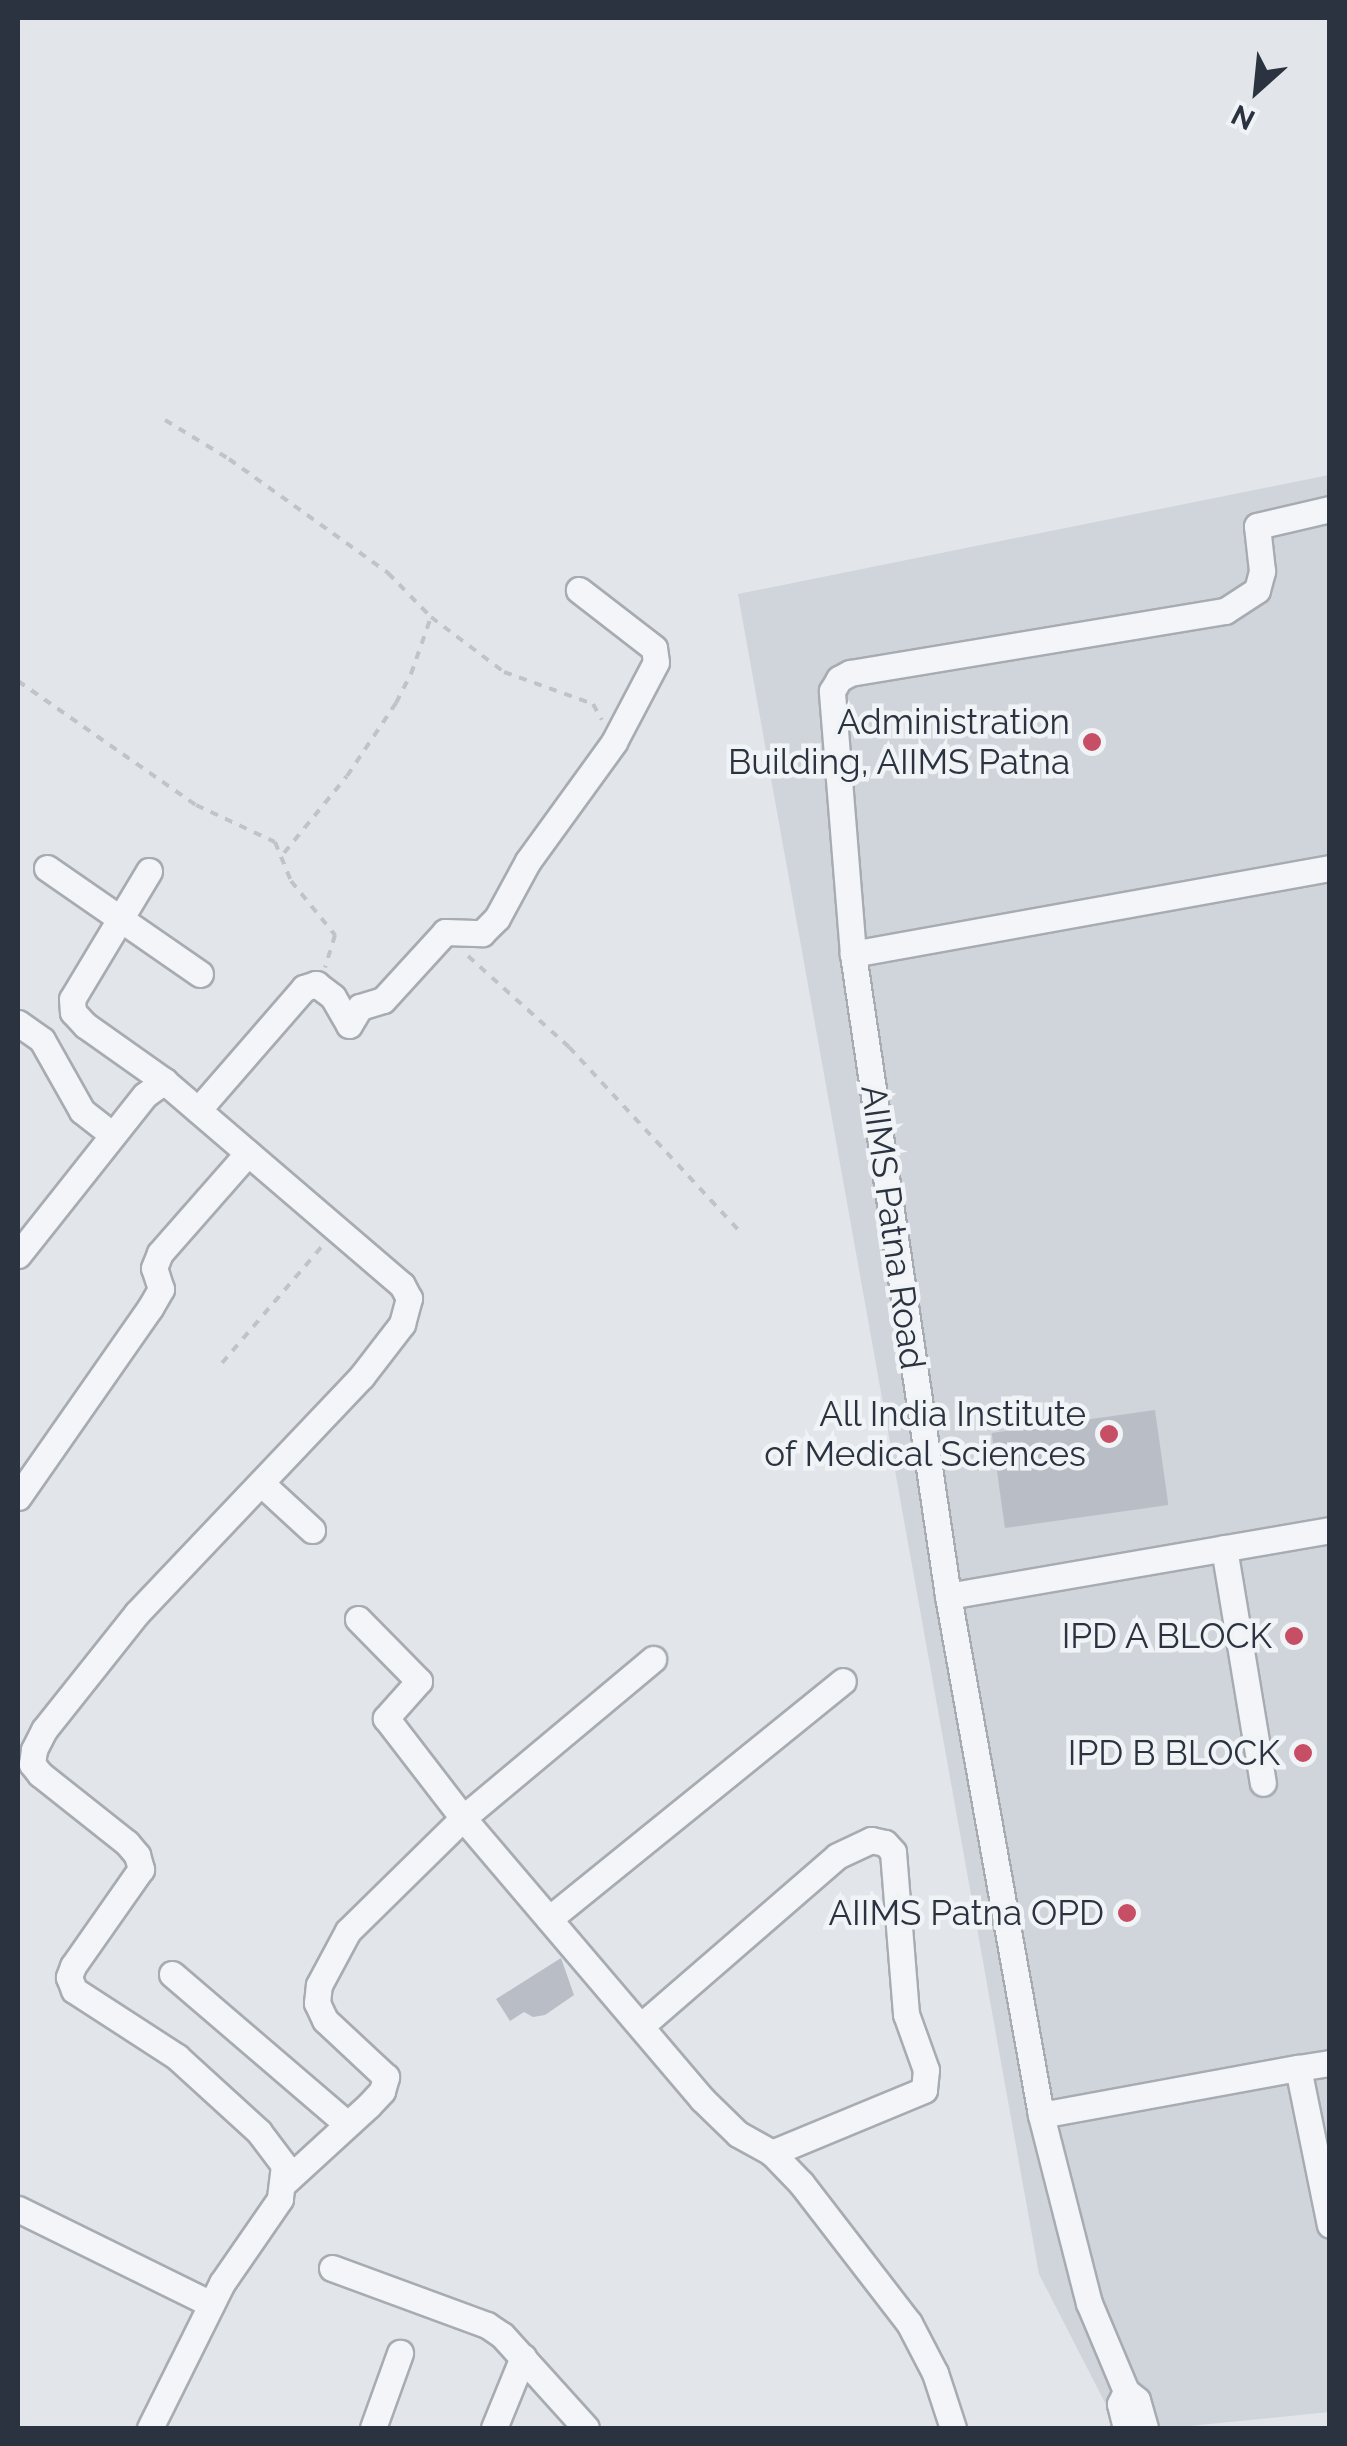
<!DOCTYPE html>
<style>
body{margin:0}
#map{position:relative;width:1347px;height:2446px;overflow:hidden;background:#e2e5e9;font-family:Raleway,sans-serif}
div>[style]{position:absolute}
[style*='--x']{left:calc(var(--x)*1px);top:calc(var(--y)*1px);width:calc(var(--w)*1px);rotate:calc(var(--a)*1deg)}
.built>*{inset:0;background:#d0d4db}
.building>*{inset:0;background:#b9bec6;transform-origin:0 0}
.path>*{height:4px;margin-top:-2px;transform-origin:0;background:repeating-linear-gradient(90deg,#c0c3c8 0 8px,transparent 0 16px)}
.roads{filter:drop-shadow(2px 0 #a7acb3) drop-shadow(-2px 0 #a7acb3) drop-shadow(0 2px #a7acb3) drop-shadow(0 -2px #a7acb3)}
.minor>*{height:25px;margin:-12.5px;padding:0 12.5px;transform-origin:12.5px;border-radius:12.5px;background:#f4f5f8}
.dots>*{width:28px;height:28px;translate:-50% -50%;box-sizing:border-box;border:5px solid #f1f4f7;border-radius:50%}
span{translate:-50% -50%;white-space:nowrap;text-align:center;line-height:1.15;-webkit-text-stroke:9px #f1f4f7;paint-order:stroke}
.poi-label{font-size:35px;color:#2b3340}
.right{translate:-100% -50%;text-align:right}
.street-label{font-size:35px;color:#2b3340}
.frame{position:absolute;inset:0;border:20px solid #2b3340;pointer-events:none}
.north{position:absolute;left:1207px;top:40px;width:100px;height:100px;-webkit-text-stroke:8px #f1f4f7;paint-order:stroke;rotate:207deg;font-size:28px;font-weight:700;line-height:40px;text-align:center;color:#2b3340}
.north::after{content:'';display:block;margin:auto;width:35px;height:45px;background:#2b3340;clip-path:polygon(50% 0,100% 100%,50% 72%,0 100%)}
</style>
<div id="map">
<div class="built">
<div style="clip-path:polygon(1329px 475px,1329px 2412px,1169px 2428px,1118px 2428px,1039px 2274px,738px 594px)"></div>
</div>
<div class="building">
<div style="left:1155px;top:1410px;width:96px;height:165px;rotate:82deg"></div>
<div style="clip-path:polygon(561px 1958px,574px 1995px,545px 2015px,533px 2017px,524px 2012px,510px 2021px,496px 1999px)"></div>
</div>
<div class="path">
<div style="--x:165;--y:420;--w:75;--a:31.4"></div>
<div style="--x:229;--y:459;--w:196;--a:35.6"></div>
<div style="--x:388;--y:573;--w:62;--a:45.7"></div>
<div style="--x:431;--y:617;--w:91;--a:37"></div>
<div style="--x:504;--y:672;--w:95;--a:19.8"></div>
<div style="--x:593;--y:704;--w:18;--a:61"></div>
<div style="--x:18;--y:681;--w:217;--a:34.9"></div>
<div style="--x:196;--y:805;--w:87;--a:25.1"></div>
<div style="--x:275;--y:842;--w:42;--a:67.7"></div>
<div style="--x:291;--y:881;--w:70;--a:50.8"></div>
<div style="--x:335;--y:935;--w:34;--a:107"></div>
<div style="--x:284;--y:853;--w:99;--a:-50.7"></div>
<div style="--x:347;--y:776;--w:88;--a:-56.1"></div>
<div style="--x:396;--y:703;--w:33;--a:-63"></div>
<div style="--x:411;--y:674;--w:60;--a:-70.7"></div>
<div style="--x:468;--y:956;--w:136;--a:42"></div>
<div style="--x:569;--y:1047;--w:255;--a:47.2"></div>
<div style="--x:222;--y:1363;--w:155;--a:-49.4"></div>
</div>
<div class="roads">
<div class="minor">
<div style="--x:47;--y:868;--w:186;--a:34.7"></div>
<div style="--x:1330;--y:868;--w:485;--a:169.8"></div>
<div style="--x:853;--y:954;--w:649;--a:81.58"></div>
<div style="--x:948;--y:1596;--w:388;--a:-9.8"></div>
<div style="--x:149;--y:871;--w:149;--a:121"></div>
<div style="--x:72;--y:999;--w:13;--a:86"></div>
<div style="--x:73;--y:1012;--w:18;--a:47"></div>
<div style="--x:85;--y:1025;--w:97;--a:35.3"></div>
<div style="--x:853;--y:954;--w:264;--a:-94.6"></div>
<div style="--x:832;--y:691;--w:14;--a:-60"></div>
<div style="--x:839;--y:679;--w:13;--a:-29"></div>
<div style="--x:850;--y:673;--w:380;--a:-9.4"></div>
<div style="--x:1225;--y:611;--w:38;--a:-33"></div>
<div style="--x:1257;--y:590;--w:20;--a:-75"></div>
<div style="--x:1262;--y:571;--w:45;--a:-96.3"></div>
<div style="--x:1257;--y:526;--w:75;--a:-13.1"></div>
<div style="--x:18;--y:1023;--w:29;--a:35"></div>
<div style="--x:42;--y:1040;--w:81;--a:60.6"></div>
<div style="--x:82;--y:1111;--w:39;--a:38"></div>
<div style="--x:198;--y:1110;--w:162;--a:-49"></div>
<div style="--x:304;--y:988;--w:13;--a:-18"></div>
<div style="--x:316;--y:984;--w:21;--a:37"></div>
<div style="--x:333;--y:997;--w:32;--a:60"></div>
<div style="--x:349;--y:1025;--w:21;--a:-59"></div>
<div style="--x:360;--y:1007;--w:24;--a:-17"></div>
<div style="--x:383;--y:1000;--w:92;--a:-47.6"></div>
<div style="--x:445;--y:932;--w:37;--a:2"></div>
<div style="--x:482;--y:933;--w:21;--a:-45"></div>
<div style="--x:497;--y:918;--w:65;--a:-61.5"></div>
<div style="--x:528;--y:861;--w:147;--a:-54.1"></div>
<div style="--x:614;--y:742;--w:90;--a:-62.3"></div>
<div style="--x:656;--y:662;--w:14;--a:-98"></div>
<div style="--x:654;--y:648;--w:95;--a:-142.3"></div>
<div style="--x:18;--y:1255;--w:204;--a:-51.6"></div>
<div style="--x:145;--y:1095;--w:24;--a:-36"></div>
<div style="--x:164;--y:1081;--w:313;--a:40.6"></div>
<div style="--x:402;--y:1285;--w:15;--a:62"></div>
<div style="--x:409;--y:1298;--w:27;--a:105"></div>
<div style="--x:402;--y:1324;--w:66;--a:127.6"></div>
<div style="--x:362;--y:1376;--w:327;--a:133.5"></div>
<div style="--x:137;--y:1613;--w:149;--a:128.5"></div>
<div style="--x:44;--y:1730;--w:22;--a:117"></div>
<div style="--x:34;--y:1750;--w:14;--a:98"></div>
<div style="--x:32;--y:1764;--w:13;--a:51"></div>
<div style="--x:40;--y:1774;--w:111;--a:38.4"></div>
<div style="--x:127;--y:1843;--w:16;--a:50"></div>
<div style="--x:137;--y:1855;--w:15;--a:74"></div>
<div style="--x:141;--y:1869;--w:118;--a:125"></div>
<div style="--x:73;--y:1966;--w:12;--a:110"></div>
<div style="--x:69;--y:1977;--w:14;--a:69"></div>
<div style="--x:74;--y:1990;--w:123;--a:33"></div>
<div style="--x:177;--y:2057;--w:111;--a:42.4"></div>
<div style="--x:259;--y:2132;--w:41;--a:52.9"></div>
<div style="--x:284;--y:2165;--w:34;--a:97"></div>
<div style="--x:280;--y:2199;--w:102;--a:124.6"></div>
<div style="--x:222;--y:2283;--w:162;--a:116.4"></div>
<div style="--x:262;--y:1484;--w:68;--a:42.6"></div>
<div style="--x:18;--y:1497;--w:231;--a:-55.1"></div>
<div style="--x:150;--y:1308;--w:22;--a:-60"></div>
<div style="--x:161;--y:1289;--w:22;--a:-108"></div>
<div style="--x:154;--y:1268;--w:16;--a:-68"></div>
<div style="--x:160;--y:1253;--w:133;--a:-48.7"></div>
<div style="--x:1224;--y:1548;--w:238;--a:80.6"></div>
<div style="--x:948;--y:1596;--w:527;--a:79.84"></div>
<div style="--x:1041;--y:2115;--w:261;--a:-10.4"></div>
<div style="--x:1298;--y:2068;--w:160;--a:78.5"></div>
<div style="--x:358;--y:1619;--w:87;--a:45.5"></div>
<div style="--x:419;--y:1681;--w:50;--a:131.7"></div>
<div style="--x:386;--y:1718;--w:126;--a:52.4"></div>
<div style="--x:463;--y:1818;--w:369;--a:49.6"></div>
<div style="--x:702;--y:2099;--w:50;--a:44.2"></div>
<div style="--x:738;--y:2134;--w:39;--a:29"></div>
<div style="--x:772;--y:2153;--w:42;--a:46"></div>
<div style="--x:801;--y:2183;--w:177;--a:52.4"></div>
<div style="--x:909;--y:2323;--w:56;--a:62.5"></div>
<div style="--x:935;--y:2373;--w:58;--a:71.9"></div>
<div style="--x:549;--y:1919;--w:378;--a:-39"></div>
<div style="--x:172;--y:1974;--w:229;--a:40.6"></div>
<div style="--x:641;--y:2026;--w:259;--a:-40.9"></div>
<div style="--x:837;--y:1856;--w:38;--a:-25"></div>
<div style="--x:871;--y:1840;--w:14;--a:12"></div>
<div style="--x:885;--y:1843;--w:12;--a:48"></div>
<div style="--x:893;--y:1852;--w:163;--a:85.4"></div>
<div style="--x:906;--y:2014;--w:59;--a:70.3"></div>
<div style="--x:926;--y:2070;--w:20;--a:96"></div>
<div style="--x:924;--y:2090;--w:165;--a:157.5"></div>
<div style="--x:1298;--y:2068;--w:32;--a:-9"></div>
<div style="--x:1041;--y:2115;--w:194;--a:75.7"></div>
<div style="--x:1089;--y:2303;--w:95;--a:67.2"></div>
<div style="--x:1126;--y:2391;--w:14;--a:39"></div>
<div style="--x:1137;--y:2400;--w:29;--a:74"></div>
<div style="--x:285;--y:2182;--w:114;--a:-42.5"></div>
<div style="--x:369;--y:2105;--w:19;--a:-47"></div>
<div style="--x:382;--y:2091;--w:15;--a:-74"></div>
<div style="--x:386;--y:2077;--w:83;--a:-136.9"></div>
<div style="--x:325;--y:2020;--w:19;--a:-115"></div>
<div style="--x:317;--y:2003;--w:18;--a:-84"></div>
<div style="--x:319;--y:1985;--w:61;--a:-61.8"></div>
<div style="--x:348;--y:1931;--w:161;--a:-44.5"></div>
<div style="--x:463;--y:1818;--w:248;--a:-39.9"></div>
<div style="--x:18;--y:2209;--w:215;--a:26.2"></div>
<div style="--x:332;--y:2268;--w:165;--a:20.2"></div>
<div style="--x:487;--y:2325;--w:18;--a:34"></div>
<div style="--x:502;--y:2335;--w:125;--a:47.9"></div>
<div style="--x:373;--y:2428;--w:80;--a:-70.2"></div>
<div style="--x:494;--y:2428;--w:77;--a:-67.8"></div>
<div style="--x:1126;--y:2428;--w:25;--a:-104"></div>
<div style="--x:1120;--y:2404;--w:14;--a:-65"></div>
</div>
</div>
<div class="dots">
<div style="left:1092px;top:742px;background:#c64f65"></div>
<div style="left:1109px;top:1434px;background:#c64f65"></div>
<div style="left:1294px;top:1636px;background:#c64f65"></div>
<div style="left:1303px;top:1753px;background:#c64f65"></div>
<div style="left:1127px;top:1913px;background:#c64f65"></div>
</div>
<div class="poi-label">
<span class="right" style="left:1070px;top:742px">Administration<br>Building, AIIMS Patna</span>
<span class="right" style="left:1086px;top:1434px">All India Institute<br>of Medical Sciences</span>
<span class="right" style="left:1272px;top:1636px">IPD A BLOCK</span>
<span class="right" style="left:1280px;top:1753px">IPD B BLOCK</span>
<span class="right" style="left:1104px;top:1913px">AIIMS Patna OPD</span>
</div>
<div class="street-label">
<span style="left:893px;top:1227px;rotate:82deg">AIIMS Patna Road</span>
</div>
<div class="frame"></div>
<div class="north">N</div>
</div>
